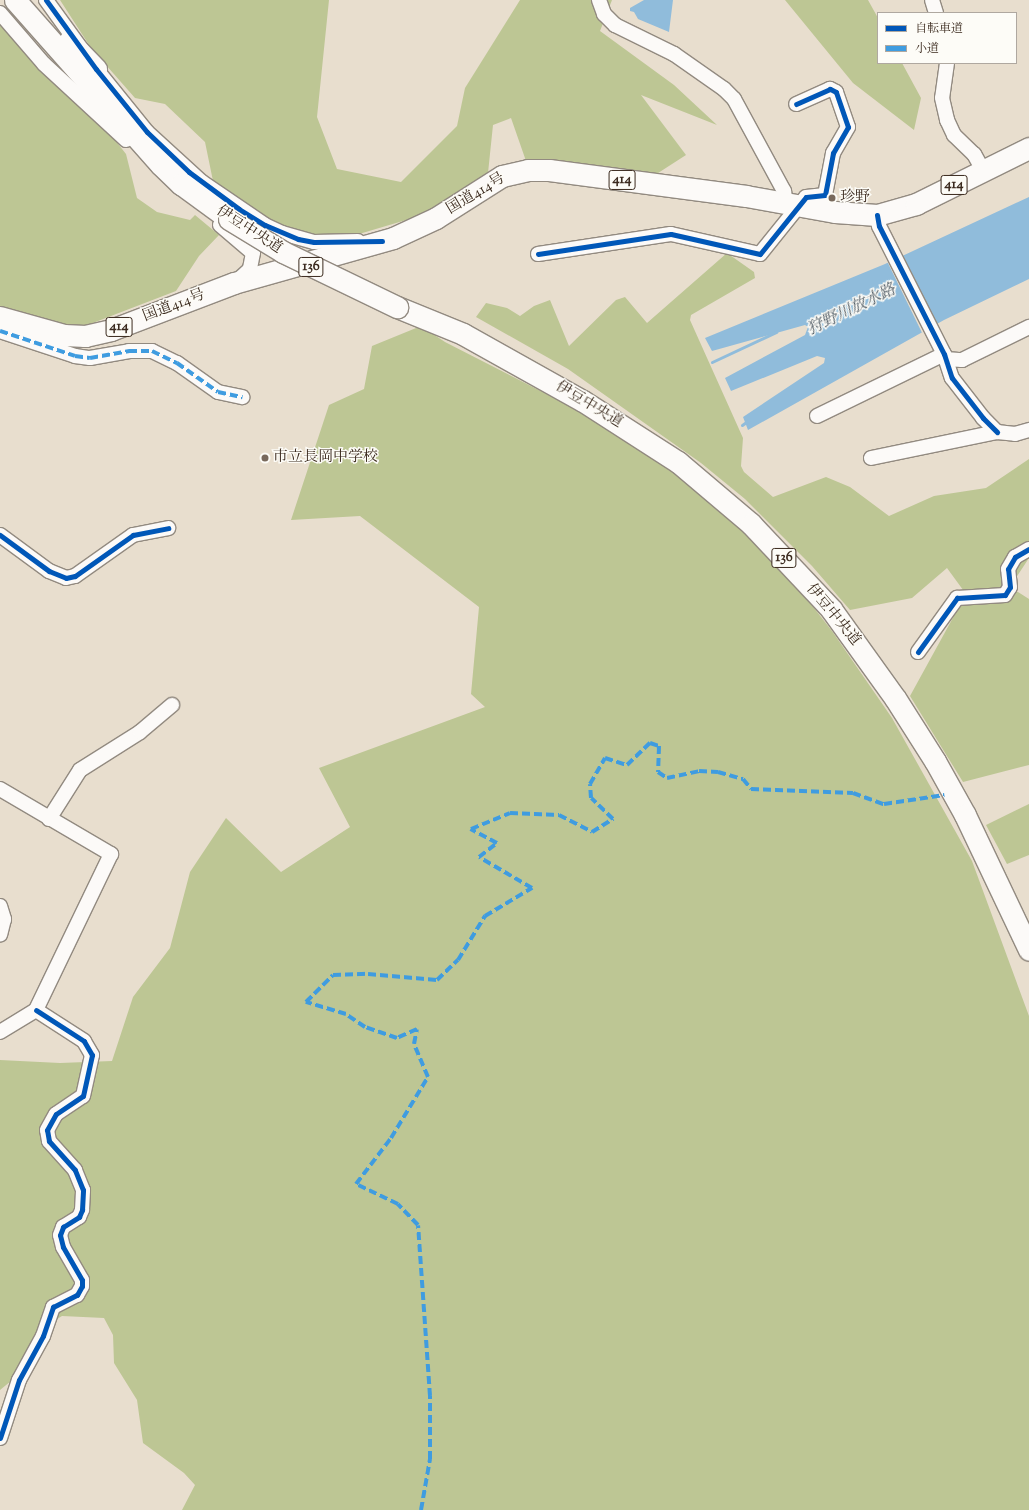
<!DOCTYPE html>
<meta charset="utf-8">
<style>
body{margin:0}
#map{position:relative;width:1029px;height:1510px;overflow:hidden;background:#e8dece;font-family:"Sorts Mill Goudy","Noto Serif JP",serif}
div>[style]{position:absolute}
[style*='--x']{left:calc(var(--x)*1px);top:calc(var(--y)*1px);width:calc(var(--w)*1px);rotate:calc(var(--a)*1deg)}
.forest>*{inset:0;background:#bdc694}
.water>*{inset:0;background:#90bcdb}
.pier>*{inset:0;background:#e8dece;transform-origin:0 0}
.stream>*{height:3px;margin:-1.5px;padding:0 1.5px;transform-origin:1.5px;border-radius:1.5px;background:#90bcdb}
.roads{filter:drop-shadow(1px 0 #928a80) drop-shadow(-1px 0 #928a80) drop-shadow(0 1px #928a80) drop-shadow(0 -1px #928a80)}
.minor>*{height:14px;margin:-7px;padding:0 7px;transform-origin:7px;border-radius:7px;background:#fcfaf8}
.highway>*{height:21px;margin:-10.5px;padding:0 10.5px;transform-origin:10.5px;border-radius:10.5px;background:#fcfaf8}
.bridges{filter:drop-shadow(1px 0 #928a80) drop-shadow(-1px 0 #928a80) drop-shadow(0 1px #928a80) drop-shadow(0 -1px #928a80)}
.highway-bridge>*{height:21px;margin:-10.5px;padding:0 10.5px;transform-origin:10.5px;border-radius:10.5px;background:#fcfaf8}
.quiet>*{height:4px;margin-top:-2px;transform-origin:0;background:repeating-linear-gradient(90deg,#3f9ce0 0 8px,transparent 0 12px)}
.cycleway>*{height:5px;margin:-2.5px;padding:0 2.5px;transform-origin:2.5px;border-radius:2.5px;background:#0057b8}
.dots>*{width:11px;height:11px;translate:-50% -50%;box-sizing:border-box;border:2px solid #fdfcf7;border-radius:50%}
span{translate:-50% -50%;white-space:nowrap;text-align:center;line-height:1.15;-webkit-text-stroke:3px #fdfcf7;paint-order:stroke}
.shield-label span{padding:1px 3px;background:#fdfcf7;border:1px solid;border-radius:3px;-webkit-text-stroke-width:0}
.shield-label{font-size:14px;color:#3b2a1e;font-weight:700}
.street-label{font-size:15px;color:#3b2a1e}
.poi-label{font-size:15px;color:#3b2a1e}
.left{translate:0 -50%;text-align:left}
.water-label{font-size:16px;color:#4c5862;font-style:italic}
.legend{position:absolute;left:877px;top:12px;width:140px;height:52px;box-sizing:border-box;background:#fdfcf7;border:1px solid #afa8a0;margin:0;padding:5px 7px;list-style:none;font-size:12px;color:#3b2a1e}
.legend li{display:flex;align-items:center;gap:8px;height:20px}
.legend b{width:20px;border:1px solid #afa8a0}
</style>
<div id="map">
<div class="forest">
<div style="clip-path:polygon(60px 0,329px 0,317px 117px,337px 169px,401px 182px,457px 126px,465px 88px,520px 0,612px 0,600px 31px,674px 85px,717px 125px,641px 95px,686px 155px,655px 175px,537px 159px,526px 161px,511px 118px,493px 125px,488px 173px,423px 215px,359px 234px,318px 237px,276px 224px,213px 181px,205px 142px,165px 104px,135px 98px,91px 48px)"></div>
<div style="clip-path:polygon(785px 0,868px 0,878px 18px,878px 63px,902px 63px,921px 98px,914px 130px,853px 83px)"></div>
<div style="clip-path:polygon(0 22px,14px 40px,111px 135px,126px 154px,137px 198px,157px 212px,190px 220px,195px 215px,219px 235px,199px 256px,176px 291px,85px 326px,67px 326px,0 306px)"></div>
<div style="clip-path:polygon(727px 253px,754px 272px,755px 278px,691px 315px,690px 320px,743px 438px,741px 466px,744px 472px,773px 497px,826px 477px,850px 487px,889px 516px,934px 496px,986px 488px,1029px 459px,1029px 558px,1010px 587px,1029px 599px,1029px 765px,963px 782px,910px 696px,966px 594px,947px 568px,912px 598px,850px 610px,812px 566px,745px 499px,701px 463px,568px 369px,476px 317px,486px 303px,507px 308px,520px 316px,534px 306px,550px 300px,569px 346px,616px 300px,625px 297px,647px 323px)"></div>
<div style="clip-path:polygon(421px 326px,445px 342px,595px 419px,665px 464px,722px 509px,782px 567px,832px 631px,892px 718px,972px 861px,1029px 1016px,1029px 1510px,182px 1510px,195px 1485px,184px 1473px,143px 1443px,137px 1400px,114px 1363px,113px 1335px,104px 1318px,62px 1316px,36px 1332px,11px 1381px,0 1390px,0 1060px,60px 1063px,112px 1061px,133px 997px,170px 948px,190px 872px,226px 818px,281px 872px,350px 827px,319px 768px,485px 707px,471px 694px,479px 607px,360px 516px,291px 520px,329px 405px,364px 389px,372px 346px)"></div>
<div style="clip-path:polygon(1029px 804px,1029px 855px,1007px 864px,986px 825px)"></div>
</div>
<div class="water">
<div style="clip-path:polygon(644px 0,673px 0,669px 32px,638px 19px,634px 12px,630px 11px,630px 8px)"></div>
<div style="clip-path:polygon(1029px 197px,1029px 279px,944px 320px,748px 430px,743px 417px,824px 363px,825px 358px,817px 356px,731px 391px,725px 378px,805px 335px,808px 327px,805px 325px,712px 351px,705px 338px,885px 264px)"></div>
</div>
<div class="pier">
<div style="left:899px;top:256px;width:80px;height:13px;rotate:64deg"></div>
</div>
<div class="stream">
<div style="--x:712;--y:362;--w:71;--a:-25.1"></div>
<div style="--x:742;--y:425;--w:9;--a:-36"></div>
</div>
<div class="roads">
<div class="minor">
<div style="--x:46;--y:0;--w:85;--a:54.1"></div>
<div style="--x:96;--y:69;--w:81;--a:51"></div>
<div style="--x:147;--y:132;--w:74;--a:42.3"></div>
<div style="--x:202;--y:182;--w:76;--a:34.3"></div>
<div style="--x:265;--y:225;--w:19;--a:25"></div>
<div style="--x:282;--y:233;--w:33;--a:16"></div>
<div style="--x:314;--y:242;--w:44;--a:-1.3"></div>
<div style="--x:599;--y:0;--w:15;--a:70"></div>
<div style="--x:604;--y:14;--w:16;--a:45"></div>
<div style="--x:615;--y:25;--w:66;--a:26.2"></div>
<div style="--x:674;--y:54;--w:61;--a:35"></div>
<div style="--x:724;--y:89;--w:14;--a:45"></div>
<div style="--x:734;--y:99;--w:105;--a:61.5"></div>
<div style="--x:784;--y:191;--w:12;--a:81"></div>
<div style="--x:932;--y:0;--w:14;--a:73"></div>
<div style="--x:0;--y:13;--w:67;--a:49.2"></div>
<div style="--x:44;--y:64;--w:112;--a:42.8"></div>
<div style="--x:947;--y:63;--w:35;--a:98"></div>
<div style="--x:942;--y:98;--w:23;--a:77"></div>
<div style="--x:947;--y:120;--w:17;--a:65"></div>
<div style="--x:954;--y:135;--w:28;--a:44"></div>
<div style="--x:974;--y:154;--w:18;--a:61"></div>
<div style="--x:877;--y:215;--w:11;--a:80"></div>
<div style="--x:879;--y:226;--w:144;--a:63.1"></div>
<div style="--x:944;--y:354;--w:25;--a:72"></div>
<div style="--x:952;--y:378;--w:51;--a:52.2"></div>
<div style="--x:983;--y:418;--w:20;--a:45"></div>
<div style="--x:220;--y:225;--w:43;--a:40.3"></div>
<div style="--x:253;--y:253;--w:16;--a:101"></div>
<div style="--x:250;--y:269;--w:16;--a:137"></div>
<div style="--x:538;--y:254;--w:134;--a:-8.6"></div>
<div style="--x:671;--y:234;--w:91;--a:12.7"></div>
<div style="--x:760;--y:254;--w:73;--a:-51.1"></div>
<div style="--x:806;--y:197;--w:19;--a:-6"></div>
<div style="--x:825;--y:195;--w:43;--a:-79.2"></div>
<div style="--x:833;--y:153;--w:30;--a:-60"></div>
<div style="--x:848;--y:127;--w:37;--a:-109"></div>
<div style="--x:836;--y:92;--w:7;--a:-153"></div>
<div style="--x:830;--y:89;--w:37;--a:156"></div>
<div style="--x:0;--y:331;--w:79;--a:18.4"></div>
<div style="--x:75;--y:356;--w:15;--a:8"></div>
<div style="--x:90;--y:358;--w:40;--a:-10"></div>
<div style="--x:129;--y:351;--w:23;--a:0"></div>
<div style="--x:152;--y:351;--w:28;--a:26"></div>
<div style="--x:177;--y:363;--w:50;--a:35.3"></div>
<div style="--x:218;--y:392;--w:25;--a:12"></div>
<div style="--x:946;--y:359;--w:16;--a:4"></div>
<div style="--x:962;--y:360;--w:75;--a:-26.2"></div>
<div style="--x:817;--y:416;--w:141;--a:-26"></div>
<div style="--x:871;--y:458;--w:129;--a:-11.7"></div>
<div style="--x:997;--y:432;--w:18;--a:6"></div>
<div style="--x:1015;--y:434;--w:15;--a:-16"></div>
<div style="--x:0;--y:535;--w:61;--a:36.3"></div>
<div style="--x:49;--y:571;--w:18;--a:22"></div>
<div style="--x:66;--y:578;--w:9;--a:-13"></div>
<div style="--x:75;--y:576;--w:71;--a:-35.3"></div>
<div style="--x:133;--y:535;--w:36;--a:-11"></div>
<div style="--x:918;--y:652;--w:67;--a:-54.2"></div>
<div style="--x:957;--y:598;--w:48;--a:-3.6"></div>
<div style="--x:1005;--y:595;--w:9;--a:-58"></div>
<div style="--x:1010;--y:587;--w:18;--a:-96"></div>
<div style="--x:1008;--y:569;--w:14;--a:-60"></div>
<div style="--x:1015;--y:557;--w:16;--a:-30"></div>
<div style="--x:0;--y:789;--w:129;--a:30.4"></div>
<div style="--x:111;--y:854;--w:173;--a:115.7"></div>
<div style="--x:36;--y:1010;--w:42;--a:148.6"></div>
<div style="--x:49;--y:819;--w:58;--a:-57.7"></div>
<div style="--x:80;--y:770;--w:71;--a:-32.3"></div>
<div style="--x:140;--y:732;--w:42;--a:-40.2"></div>
<div style="--x:0;--y:906;--w:14;--a:73"></div>
<div style="--x:4;--y:919;--w:16;--a:104"></div>
<div style="--x:0;--y:1438;--w:61;--a:-71.9"></div>
<div style="--x:19;--y:1380;--w:50;--a:-61.4"></div>
<div style="--x:43;--y:1336;--w:31;--a:-71"></div>
<div style="--x:53;--y:1307;--w:27;--a:-27"></div>
<div style="--x:77;--y:1295;--w:10;--a:-61"></div>
<div style="--x:82;--y:1286;--w:6;--a:-90"></div>
<div style="--x:82;--y:1280;--w:38;--a:-120"></div>
<div style="--x:63;--y:1247;--w:12;--a:-104"></div>
<div style="--x:60;--y:1235;--w:9;--a:-69"></div>
<div style="--x:63;--y:1227;--w:19;--a:-32"></div>
<div style="--x:79;--y:1217;--w:8;--a:-67"></div>
<div style="--x:82;--y:1210;--w:20;--a:-87"></div>
<div style="--x:83;--y:1190;--w:22;--a:-112"></div>
<div style="--x:75;--y:1170;--w:39;--a:-132"></div>
<div style="--x:49;--y:1141;--w:11;--a:-100"></div>
<div style="--x:47;--y:1130;--w:18;--a:-61"></div>
<div style="--x:56;--y:1114;--w:32;--a:-34"></div>
<div style="--x:83;--y:1096;--w:42;--a:-77.6"></div>
<div style="--x:92;--y:1055;--w:16;--a:-120"></div>
<div style="--x:84;--y:1041;--w:57;--a:-147.1"></div>
</div>
<div class="highway">
<div style="--x:15;--y:0;--w:220;--a:48.5"></div>
<div style="--x:161;--y:165;--w:28;--a:44"></div>
<div style="--x:181;--y:184;--w:59;--a:36.1"></div>
<div style="--x:69;--y:41;--w:39;--a:46"></div>
<div style="--x:397;--y:307;--w:71;--a:22.2"></div>
<div style="--x:463;--y:334;--w:137;--a:29.2"></div>
<div style="--x:583;--y:401;--w:113;--a:32.7"></div>
<div style="--x:678;--y:462;--w:96;--a:40.3"></div>
<div style="--x:751;--y:524;--w:117;--a:46.7"></div>
<div style="--x:831;--y:609;--w:110;--a:54.3"></div>
<div style="--x:895;--y:698;--w:75;--a:57.6"></div>
<div style="--x:935;--y:761;--w:62;--a:60.9"></div>
<div style="--x:965;--y:815;--w:149;--a:64.6"></div>
<div style="--x:0;--y:317;--w:66;--a:15.7"></div>
<div style="--x:64;--y:335;--w:21;--a:3"></div>
<div style="--x:85;--y:336;--w:27;--a:-13"></div>
<div style="--x:111;--y:330;--w:132;--a:-20.9"></div>
<div style="--x:234;--y:283;--w:165;--a:-15.8"></div>
<div style="--x:393;--y:238;--w:47;--a:-24.9"></div>
<div style="--x:436;--y:218;--w:78;--a:-32.5"></div>
<div style="--x:502;--y:176;--w:27;--a:-13"></div>
<div style="--x:528;--y:170;--w:21;--a:0"></div>
<div style="--x:549;--y:170;--w:199;--a:7.5"></div>
<div style="--x:746;--y:196;--w:90;--a:10.2"></div>
<div style="--x:835;--y:212;--w:42;--a:4.1"></div>
<div style="--x:877;--y:215;--w:41;--a:-15.8"></div>
<div style="--x:916;--y:204;--w:126;--a:-26.4"></div>
</div>
</div>
<div class="bridges">
<div class="highway-bridge">
<div style="--x:229;--y:219;--w:63;--a:31.4"></div>
<div style="--x:283;--y:252;--w:127;--a:25.8"></div>
</div>
</div>
<div class="quiet">
<div style="--x:0;--y:331;--w:79;--a:18.4"></div>
<div style="--x:75;--y:356;--w:15;--a:8"></div>
<div style="--x:90;--y:358;--w:40;--a:-10"></div>
<div style="--x:129;--y:351;--w:23;--a:0"></div>
<div style="--x:152;--y:351;--w:28;--a:26"></div>
<div style="--x:177;--y:363;--w:50;--a:35.3"></div>
<div style="--x:218;--y:392;--w:25;--a:12"></div>
<div style="--x:421;--y:1510;--w:52;--a:-80"></div>
<div style="--x:430;--y:1459;--w:63;--a:-90"></div>
<div style="--x:430;--y:1396;--w:171;--a:-94"></div>
<div style="--x:418;--y:1225;--w:29;--a:-134"></div>
<div style="--x:398;--y:1204;--w:47;--a:-154.5"></div>
<div style="--x:356;--y:1184;--w:58;--a:-52.7"></div>
<div style="--x:391;--y:1138;--w:71;--a:-58.8"></div>
<div style="--x:428;--y:1077;--w:36;--a:-113"></div>
<div style="--x:414;--y:1044;--w:15;--a:-79"></div>
<div style="--x:417;--y:1029;--w:22;--a:156"></div>
<div style="--x:397;--y:1038;--w:34;--a:-161"></div>
<div style="--x:365;--y:1027;--w:23;--a:-146"></div>
<div style="--x:346;--y:1014;--w:42;--a:-163.3"></div>
<div style="--x:306;--y:1002;--w:38;--a:-45"></div>
<div style="--x:333;--y:975;--w:35;--a:-2"></div>
<div style="--x:368;--y:974;--w:69;--a:5"></div>
<div style="--x:437;--y:980;--w:29;--a:-44"></div>
<div style="--x:458;--y:960;--w:52;--a:-58.5"></div>
<div style="--x:485;--y:916;--w:55;--a:-30.8"></div>
<div style="--x:532;--y:888;--w:61;--a:-149.7"></div>
<div style="--x:479;--y:857;--w:23;--a:-38"></div>
<div style="--x:497;--y:843;--w:30;--a:-152"></div>
<div style="--x:471;--y:829;--w:42;--a:-22.3"></div>
<div style="--x:510;--y:813;--w:49;--a:2.3"></div>
<div style="--x:559;--y:815;--w:37;--a:27"></div>
<div style="--x:592;--y:832;--w:25;--a:-32"></div>
<div style="--x:613;--y:819;--w:30;--a:-136"></div>
<div style="--x:591;--y:798;--w:14;--a:-94"></div>
<div style="--x:590;--y:784;--w:30;--a:-60"></div>
<div style="--x:605;--y:758;--w:23;--a:18"></div>
<div style="--x:627;--y:765;--w:32;--a:-44"></div>
<div style="--x:650;--y:743;--w:9;--a:18"></div>
<div style="--x:659;--y:746;--w:26;--a:92"></div>
<div style="--x:658;--y:772;--w:11;--a:34"></div>
<div style="--x:667;--y:778;--w:33;--a:-12"></div>
<div style="--x:699;--y:771;--w:19;--a:3"></div>
<div style="--x:718;--y:772;--w:26;--a:16"></div>
<div style="--x:743;--y:779;--w:13;--a:51"></div>
<div style="--x:751;--y:789;--w:102;--a:2.2"></div>
<div style="--x:853;--y:793;--w:33;--a:20"></div>
<div style="--x:884;--y:804;--w:61;--a:-8.5"></div>
</div>
<div class="cycleway">
<div style="--x:46;--y:0;--w:85;--a:54.1"></div>
<div style="--x:96;--y:69;--w:81;--a:51"></div>
<div style="--x:147;--y:132;--w:58;--a:43.6"></div>
<div style="--x:189;--y:172;--w:62;--a:36.5"></div>
<div style="--x:239;--y:209;--w:31;--a:32"></div>
<div style="--x:265;--y:225;--w:36;--a:23"></div>
<div style="--x:298;--y:239;--w:16;--a:11"></div>
<div style="--x:314;--y:242;--w:68;--a:-0.8"></div>
<div style="--x:877;--y:215;--w:11;--a:80"></div>
<div style="--x:879;--y:226;--w:144;--a:63.1"></div>
<div style="--x:944;--y:354;--w:25;--a:72"></div>
<div style="--x:952;--y:378;--w:51;--a:52.2"></div>
<div style="--x:983;--y:418;--w:20;--a:45"></div>
<div style="--x:538;--y:254;--w:134;--a:-8.6"></div>
<div style="--x:671;--y:234;--w:91;--a:12.7"></div>
<div style="--x:760;--y:254;--w:73;--a:-51.1"></div>
<div style="--x:806;--y:197;--w:19;--a:-6"></div>
<div style="--x:825;--y:195;--w:43;--a:-79.2"></div>
<div style="--x:833;--y:153;--w:30;--a:-60"></div>
<div style="--x:848;--y:127;--w:37;--a:-109"></div>
<div style="--x:836;--y:92;--w:7;--a:-153"></div>
<div style="--x:830;--y:89;--w:37;--a:156"></div>
<div style="--x:0;--y:535;--w:61;--a:36.3"></div>
<div style="--x:49;--y:571;--w:18;--a:22"></div>
<div style="--x:66;--y:578;--w:9;--a:-13"></div>
<div style="--x:75;--y:576;--w:71;--a:-35.3"></div>
<div style="--x:133;--y:535;--w:36;--a:-11"></div>
<div style="--x:918;--y:652;--w:67;--a:-54.2"></div>
<div style="--x:957;--y:598;--w:48;--a:-3.6"></div>
<div style="--x:1005;--y:595;--w:9;--a:-58"></div>
<div style="--x:1010;--y:587;--w:18;--a:-96"></div>
<div style="--x:1008;--y:569;--w:14;--a:-60"></div>
<div style="--x:1015;--y:557;--w:16;--a:-30"></div>
<div style="--x:0;--y:1438;--w:61;--a:-71.9"></div>
<div style="--x:19;--y:1380;--w:50;--a:-61.4"></div>
<div style="--x:43;--y:1336;--w:31;--a:-71"></div>
<div style="--x:53;--y:1307;--w:27;--a:-27"></div>
<div style="--x:77;--y:1295;--w:10;--a:-61"></div>
<div style="--x:82;--y:1286;--w:6;--a:-90"></div>
<div style="--x:82;--y:1280;--w:38;--a:-120"></div>
<div style="--x:63;--y:1247;--w:12;--a:-104"></div>
<div style="--x:60;--y:1235;--w:9;--a:-69"></div>
<div style="--x:63;--y:1227;--w:19;--a:-32"></div>
<div style="--x:79;--y:1217;--w:8;--a:-67"></div>
<div style="--x:82;--y:1210;--w:20;--a:-87"></div>
<div style="--x:83;--y:1190;--w:22;--a:-112"></div>
<div style="--x:75;--y:1170;--w:39;--a:-132"></div>
<div style="--x:49;--y:1141;--w:11;--a:-100"></div>
<div style="--x:47;--y:1130;--w:18;--a:-61"></div>
<div style="--x:56;--y:1114;--w:32;--a:-34"></div>
<div style="--x:83;--y:1096;--w:42;--a:-77.6"></div>
<div style="--x:92;--y:1055;--w:16;--a:-120"></div>
<div style="--x:84;--y:1041;--w:57;--a:-147.1"></div>
</div>
<div class="dots">
<div style="left:832px;top:198px;background:#78695c"></div>
<div style="left:265px;top:458px;background:#78695c"></div>
</div>
<div class="shield-label">
<span style="left:622px;top:180px">414</span>
<span style="left:954px;top:185px">414</span>
<span style="left:311px;top:267px">136</span>
<span style="left:119px;top:327px">414</span>
<span style="left:784px;top:558px">136</span>
</div>
<div class="street-label">
<span style="left:476px;top:194px;rotate:-31deg">国道414号</span>
<span style="left:249px;top:230px;rotate:33deg">伊豆中央道</span>
<span style="left:174px;top:306px;rotate:-21deg">国道414号</span>
<span style="left:589px;top:405px;rotate:31deg">伊豆中央道</span>
<span style="left:833px;top:615px;rotate:50deg">伊豆中央道</span>
</div>
<div class="poi-label">
<span class="left" style="left:840px;top:198px">珍野</span>
<span class="left" style="left:273px;top:458px">市立長岡中学校</span>
</div>
<div class="water-label">
<span style="left:852px;top:311px;rotate:-26deg">狩野川放水路</span>
</div>
<ul class="legend">
<li><b style="height:5px;background:#0057b8"></b>自転車道</li>
<li><b style="height:5px;background:#3f9ce0"></b>小道</li>
</ul>
</div>
